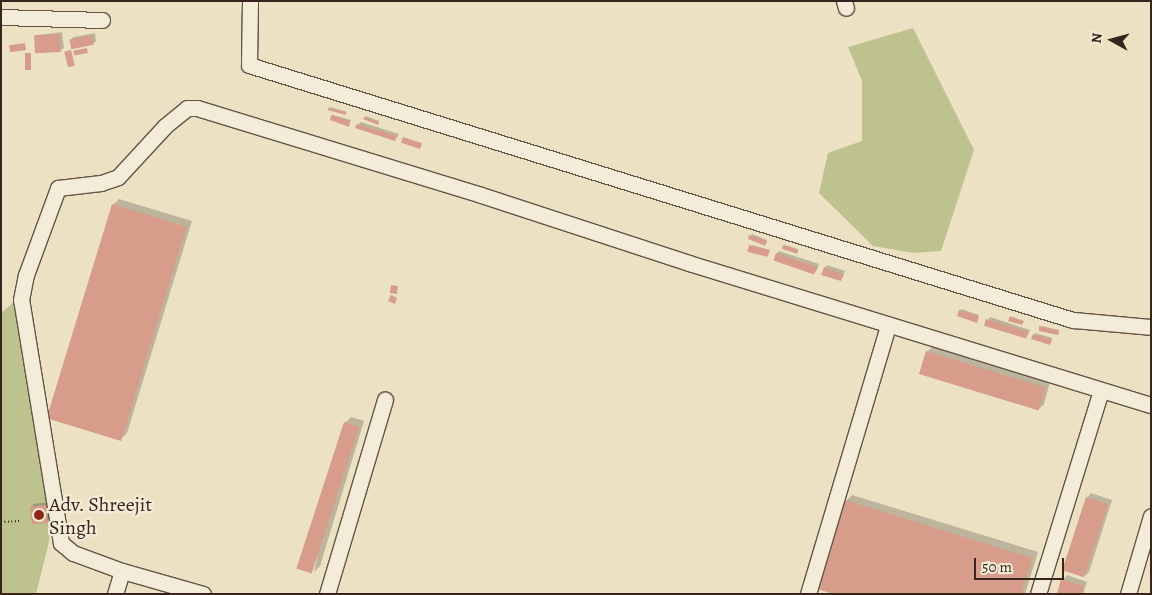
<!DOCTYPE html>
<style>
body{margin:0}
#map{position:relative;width:1152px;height:595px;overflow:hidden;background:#ece2c3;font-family:Alegreya,serif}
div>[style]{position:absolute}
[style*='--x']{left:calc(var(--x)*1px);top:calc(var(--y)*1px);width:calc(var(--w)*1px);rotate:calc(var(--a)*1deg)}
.green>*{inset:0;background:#bec28f}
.shadow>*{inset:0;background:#0003;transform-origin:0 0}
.building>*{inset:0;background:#d79d8a;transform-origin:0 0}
.path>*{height:2px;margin-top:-1px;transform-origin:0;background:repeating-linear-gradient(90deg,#37251d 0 1px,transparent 0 3.5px)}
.roads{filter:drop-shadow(1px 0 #645446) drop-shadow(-1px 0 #645446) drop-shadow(0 1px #645446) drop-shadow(0 -1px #645446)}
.minor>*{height:15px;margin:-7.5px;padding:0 7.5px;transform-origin:7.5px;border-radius:7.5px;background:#f3ecd8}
.dots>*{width:14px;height:14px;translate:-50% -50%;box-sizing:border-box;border:2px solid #f3ecd8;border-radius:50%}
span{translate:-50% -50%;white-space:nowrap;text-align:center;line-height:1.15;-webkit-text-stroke:4.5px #f3ecd8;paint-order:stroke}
.poi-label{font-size:20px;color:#37251d}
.left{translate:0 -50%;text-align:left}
.frame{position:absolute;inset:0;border:2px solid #37251d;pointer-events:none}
.north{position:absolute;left:1087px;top:15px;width:50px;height:50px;-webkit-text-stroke:4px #f3ecd8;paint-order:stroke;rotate:277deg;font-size:14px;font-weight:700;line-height:20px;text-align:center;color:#37251d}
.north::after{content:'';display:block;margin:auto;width:18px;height:22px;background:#37251d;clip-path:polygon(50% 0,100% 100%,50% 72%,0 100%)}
.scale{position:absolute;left:974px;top:558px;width:90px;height:22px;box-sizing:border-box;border:2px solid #37251d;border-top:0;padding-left:6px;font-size:15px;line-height:18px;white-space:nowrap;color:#37251d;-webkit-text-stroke:4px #f3ecd8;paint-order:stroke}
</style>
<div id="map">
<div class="green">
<div style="clip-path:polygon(913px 28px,974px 150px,941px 251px,913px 253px,873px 246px,819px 193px,828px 153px,862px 141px,862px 81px,848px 47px)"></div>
<div style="clip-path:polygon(15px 301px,51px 519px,49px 542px,36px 594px,1px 594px,1px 313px)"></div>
</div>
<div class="shadow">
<div style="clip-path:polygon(62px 32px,64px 48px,61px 50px,35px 38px,38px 35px)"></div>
<div style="clip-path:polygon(95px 33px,96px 41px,93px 44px,71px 39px,74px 37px)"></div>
<div style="clip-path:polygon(330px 107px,347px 112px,346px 113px,329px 109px)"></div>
<div style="clip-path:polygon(333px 115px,351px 120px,349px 124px,332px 116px)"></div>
<div style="clip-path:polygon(366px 116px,379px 121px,379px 122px,365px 119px)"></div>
<div style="clip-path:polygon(361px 122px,399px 134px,398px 136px,395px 139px,358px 125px)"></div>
<div style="clip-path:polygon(119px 199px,192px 221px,127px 433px,121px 439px,113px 205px)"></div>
<div style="clip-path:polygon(752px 234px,767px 240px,766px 243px,749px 238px)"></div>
<div style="clip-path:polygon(752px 245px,770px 250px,768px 255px,751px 246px)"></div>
<div style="clip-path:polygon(785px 245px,798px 249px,797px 252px,784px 246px)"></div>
<div style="clip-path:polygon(779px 251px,819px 264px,817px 270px,814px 273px,777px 254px)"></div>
<div style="clip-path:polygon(827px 265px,845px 271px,843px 277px,840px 280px,825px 268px)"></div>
<div style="clip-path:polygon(961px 309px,979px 315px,977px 320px,959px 315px)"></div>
<div style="clip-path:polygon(990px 317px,1030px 330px,1028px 335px,1025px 338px,985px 325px)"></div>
<div style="clip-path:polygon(1042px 326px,1059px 330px,1058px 333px,1041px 327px)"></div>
<div style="left:1035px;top:333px;width:18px;height:5px;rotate:16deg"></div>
<div style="clip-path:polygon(933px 346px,1050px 382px,1044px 404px,1038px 410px,927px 352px)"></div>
<div style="clip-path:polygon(351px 417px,364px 421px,320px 566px,314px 572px,345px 423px)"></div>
<div style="clip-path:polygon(1091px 493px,1112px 500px,1089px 572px,1085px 576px,1087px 498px)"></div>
<div style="clip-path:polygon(852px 495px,1038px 552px,1025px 594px,838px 594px,846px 501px)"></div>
<div style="clip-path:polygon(49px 502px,50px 519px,47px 522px,31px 507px,34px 504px)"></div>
<div style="clip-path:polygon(1067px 575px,1087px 582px,1083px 594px,1058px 594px,1063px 580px)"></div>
</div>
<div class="building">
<div style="left:60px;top:34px;width:18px;height:26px;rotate:87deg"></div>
<div style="left:92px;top:35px;width:10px;height:23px;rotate:79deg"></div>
<div style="left:25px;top:43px;width:7px;height:16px;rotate:82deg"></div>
<div style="left:87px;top:48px;width:5px;height:14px;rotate:79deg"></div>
<div style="left:71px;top:50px;width:16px;height:7px;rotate:76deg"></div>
<div style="left:25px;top:53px;width:6px;height:17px"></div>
<div style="clip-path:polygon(328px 108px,346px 112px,346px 115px,328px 110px)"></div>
<div style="clip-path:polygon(331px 115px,350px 121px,349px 127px,330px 120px)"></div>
<div style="clip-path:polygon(364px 117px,379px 122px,378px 125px,363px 119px)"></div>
<div style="clip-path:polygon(357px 124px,397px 136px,395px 141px,355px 128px)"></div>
<div style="left:403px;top:137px;width:20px;height:6px;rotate:18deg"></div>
<div style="left:112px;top:204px;width:78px;height:224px;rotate:17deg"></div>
<div style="clip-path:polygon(749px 235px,767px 241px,765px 246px,748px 239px)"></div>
<div style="left:749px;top:245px;width:21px;height:7px;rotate:14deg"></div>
<div style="left:783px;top:245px;width:16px;height:4px;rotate:18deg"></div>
<div style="left:776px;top:253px;width:43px;height:8px;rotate:19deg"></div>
<div style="clip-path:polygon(824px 267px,843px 274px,841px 281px,821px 275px)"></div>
<div style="left:391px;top:285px;width:7px;height:8px;rotate:8deg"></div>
<div style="clip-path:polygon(391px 295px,397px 298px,395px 304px,388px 301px)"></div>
<div style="clip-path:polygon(959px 310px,979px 316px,977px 323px,957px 316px)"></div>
<div style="clip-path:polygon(1010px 316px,1024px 321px,1022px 325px,1008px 321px)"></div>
<div style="left:986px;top:319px;width:44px;height:7px;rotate:17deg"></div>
<div style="clip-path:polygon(1039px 326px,1059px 331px,1058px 335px,1039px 331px)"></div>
<div style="clip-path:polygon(1033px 334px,1052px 339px,1050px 345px,1031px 339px)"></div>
<div style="left:926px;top:351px;width:125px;height:24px;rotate:17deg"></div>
<div style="left:344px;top:422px;width:16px;height:154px;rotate:18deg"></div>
<div style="left:1086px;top:497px;width:23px;height:77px;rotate:18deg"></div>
<div style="clip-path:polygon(845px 500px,1032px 558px,1021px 594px,833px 594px,817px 589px)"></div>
<div style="left:46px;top:505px;width:18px;height:16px;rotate:84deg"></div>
<div style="clip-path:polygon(1061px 579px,1084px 586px,1081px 594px,1057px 594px)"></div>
</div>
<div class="path">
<div style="--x:1;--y:522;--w:20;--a:-3"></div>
</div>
<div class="roads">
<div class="minor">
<div style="--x:250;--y:1;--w:64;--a:90.9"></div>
<div style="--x:249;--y:65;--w:863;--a:17.2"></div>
<div style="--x:1073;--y:320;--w:78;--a:5.1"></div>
<div style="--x:844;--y:1;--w:7;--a:74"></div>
<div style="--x:1;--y:17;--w:101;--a:1.7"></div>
<div style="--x:115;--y:594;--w:24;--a:-73"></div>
<div style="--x:203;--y:594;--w:84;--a:-164.1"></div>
<div style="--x:122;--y:571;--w:52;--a:-159.8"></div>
<div style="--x:73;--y:553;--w:16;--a:-140"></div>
<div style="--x:61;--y:543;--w:246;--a:-99.3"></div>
<div style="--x:21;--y:300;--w:25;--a:-79"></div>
<div style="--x:26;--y:275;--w:93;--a:-69.8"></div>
<div style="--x:58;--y:188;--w:43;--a:-6.6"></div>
<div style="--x:101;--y:183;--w:18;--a:-19"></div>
<div style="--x:118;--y:177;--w:69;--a:-47.3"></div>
<div style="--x:165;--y:126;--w:28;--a:-39"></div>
<div style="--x:187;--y:108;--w:10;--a:0"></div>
<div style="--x:197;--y:108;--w:297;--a:17"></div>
<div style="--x:481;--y:195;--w:219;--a:18.1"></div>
<div style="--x:689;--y:263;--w:483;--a:17.1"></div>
<div style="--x:327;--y:594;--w:203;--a:-73.4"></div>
<div style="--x:808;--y:594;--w:281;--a:-73.4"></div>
<div style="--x:1038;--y:594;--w:213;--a:-72.8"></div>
<div style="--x:1128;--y:594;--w:81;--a:-73.6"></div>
</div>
</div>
<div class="dots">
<div style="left:39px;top:515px;background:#8f2418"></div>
</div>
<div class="poi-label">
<span class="left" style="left:49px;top:516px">Adv. Shreejit<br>Singh</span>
</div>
<div class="frame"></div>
<div class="north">N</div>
<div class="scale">50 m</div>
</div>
